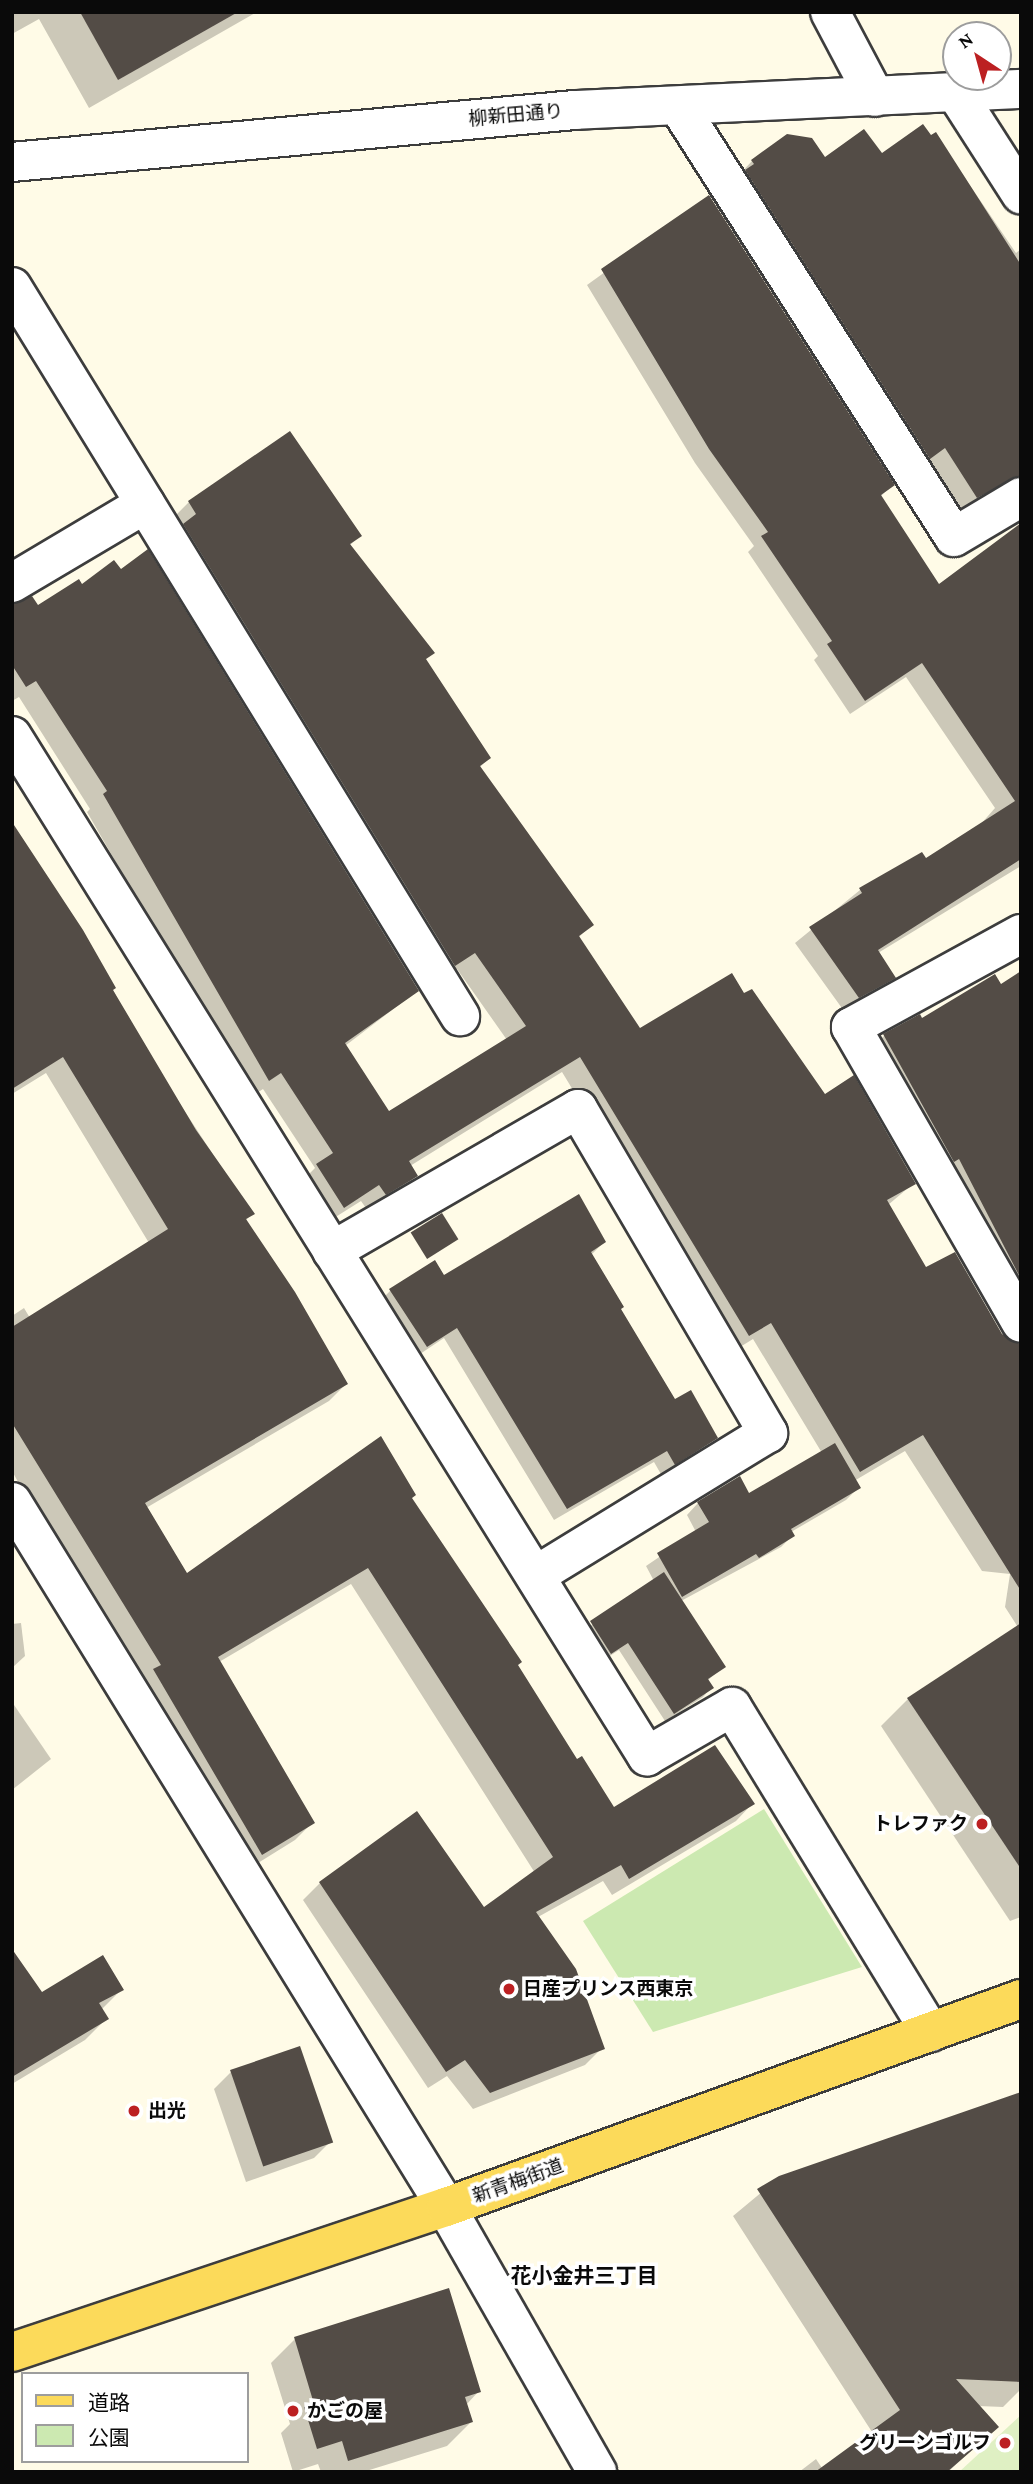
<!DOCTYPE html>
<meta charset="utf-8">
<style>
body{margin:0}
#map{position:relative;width:1033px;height:2484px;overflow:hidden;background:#fffbe7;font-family:"Crimson Pro","Noto Sans JP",serif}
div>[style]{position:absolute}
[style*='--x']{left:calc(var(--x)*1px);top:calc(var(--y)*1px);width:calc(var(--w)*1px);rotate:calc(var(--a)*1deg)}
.green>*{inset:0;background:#cce9b1}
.pitch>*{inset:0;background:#dff0c3}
.shadow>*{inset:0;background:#0003}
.building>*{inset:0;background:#534c46;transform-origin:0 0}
.roads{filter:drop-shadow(2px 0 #3d3d3d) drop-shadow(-2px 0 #3d3d3d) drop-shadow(0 2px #3d3d3d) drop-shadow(0 -2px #3d3d3d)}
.street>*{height:38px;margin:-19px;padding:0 19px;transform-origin:19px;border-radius:19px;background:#fff}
.primary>*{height:38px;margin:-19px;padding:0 19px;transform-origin:19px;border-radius:19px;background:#fcda5a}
.dots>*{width:19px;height:19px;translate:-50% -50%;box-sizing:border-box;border:4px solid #fff;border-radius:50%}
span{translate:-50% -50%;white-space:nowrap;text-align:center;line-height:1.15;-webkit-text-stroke:7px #fff;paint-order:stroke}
.street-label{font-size:19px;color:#0a0a0a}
.poi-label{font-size:19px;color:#0a0a0a;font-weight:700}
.right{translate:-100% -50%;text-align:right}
.left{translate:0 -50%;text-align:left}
.neighbourhood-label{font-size:21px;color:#0a0a0a;font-weight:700}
.frame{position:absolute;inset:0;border:14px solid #0a0a0a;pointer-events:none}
.legend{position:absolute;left:21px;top:2372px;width:228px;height:91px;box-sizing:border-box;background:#fff;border:2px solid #9d9d9d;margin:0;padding:9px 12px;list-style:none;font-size:21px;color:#0a0a0a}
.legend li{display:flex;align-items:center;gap:14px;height:35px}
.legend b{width:35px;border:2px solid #9d9d9d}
.north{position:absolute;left:942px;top:21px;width:70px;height:70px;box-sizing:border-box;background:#fff;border:2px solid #9d9d9d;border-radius:50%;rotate:324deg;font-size:19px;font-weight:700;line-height:28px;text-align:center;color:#0a0a0a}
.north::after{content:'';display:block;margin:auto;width:24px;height:32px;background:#bc2022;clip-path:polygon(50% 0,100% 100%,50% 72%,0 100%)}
</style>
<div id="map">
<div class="green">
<div style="clip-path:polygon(764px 1809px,862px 1967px,653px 2032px,583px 1921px)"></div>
</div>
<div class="pitch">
<div style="clip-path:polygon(1021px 2415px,1021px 2472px,959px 2472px)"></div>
</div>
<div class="shadow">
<div style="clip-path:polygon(12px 12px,257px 12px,89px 108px,39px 19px,12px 34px)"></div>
<div style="clip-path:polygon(935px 134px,1016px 253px,1021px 249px,1021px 498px,962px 511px,930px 461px,915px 472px,738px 176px,752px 161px,881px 155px)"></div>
<div style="clip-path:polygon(709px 197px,892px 485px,880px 497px,1021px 734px,1021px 866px,878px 953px,894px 977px,879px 992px,844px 1011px,795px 943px,860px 890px,925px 861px,980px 825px,995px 808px,906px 677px,850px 714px,814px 660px,818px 656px,748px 552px,754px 546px,695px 463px,587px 285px)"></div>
<div style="clip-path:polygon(189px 502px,360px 536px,349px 546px,489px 758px,479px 768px,592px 924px,578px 938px,639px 1031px,743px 996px,824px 1096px,914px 1183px,888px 1205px,1021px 1437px,1021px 1632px,1005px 1607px,1010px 1574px,982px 1571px,905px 1451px,854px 1481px,858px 1488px,846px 1500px,791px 1532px,793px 1535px,781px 1547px,681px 1601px,724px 1666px,707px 1681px,711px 1688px,703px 1697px,665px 1721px,619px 1650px,602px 1661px,583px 1631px,654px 1581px,646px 1566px,696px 1532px,687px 1515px,698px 1503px,749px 1495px,822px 1453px,753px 1339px,732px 1352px,562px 1072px,410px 1166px,416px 1176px,399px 1193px,368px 1211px,361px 1201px,326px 1223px,300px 1183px,315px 1168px,263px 1089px,251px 1097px,87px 812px,90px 809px,19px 697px,12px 701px,12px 621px,417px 991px,345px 1046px,389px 1113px,507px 1040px,457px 969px,437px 982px,172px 519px)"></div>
<div style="clip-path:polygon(12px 827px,82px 931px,144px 1049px,252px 1214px,245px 1221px,346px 1384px,329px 1401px,146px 1508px,187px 1575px,410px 1499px,577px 1762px,613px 1809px,753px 1803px,736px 1821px,612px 1895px,603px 1881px,538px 1917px,602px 2048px,585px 2065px,473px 2109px,447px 2076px,428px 2088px,303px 1900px,320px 1883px,483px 1910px,535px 1873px,351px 1584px,219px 1662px,312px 1823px,295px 1840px,245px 1871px,144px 1681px,26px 1487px,22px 1489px,12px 1471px,12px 1316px,24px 1308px,30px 1318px,149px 1243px,46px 1073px,12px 1094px)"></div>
<div style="clip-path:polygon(1021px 973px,1021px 1323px,867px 1052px,884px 1036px,919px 1017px,921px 1020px,1000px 986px)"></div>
<div style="clip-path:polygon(604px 1242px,591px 1255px,619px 1310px,674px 1402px,716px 1438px,662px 1476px,654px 1462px,554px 1520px,444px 1338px,414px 1358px,378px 1303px,390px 1291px)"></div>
<div style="clip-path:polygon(21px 1623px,25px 1656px,12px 1668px,12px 1624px)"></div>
<div style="clip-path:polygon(1021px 1642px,1021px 1917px,1010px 1921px,881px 1726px,908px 1699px)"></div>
<div style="clip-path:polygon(12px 1702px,51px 1759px,12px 1790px)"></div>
<div style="clip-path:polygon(12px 1952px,41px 1994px,122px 1989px,101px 2010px,107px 2018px,85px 2040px,12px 2084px)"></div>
<div style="clip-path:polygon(231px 2072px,331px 2141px,314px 2158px,246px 2182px,214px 2089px)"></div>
<div style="clip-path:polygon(1021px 2094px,1021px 2389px,1003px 2407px,978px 2406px,996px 2427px,948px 2472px,799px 2472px,816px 2459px,822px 2468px,872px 2432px,733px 2216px,780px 2177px)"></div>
<div style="clip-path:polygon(295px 2339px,479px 2391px,466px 2405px,471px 2422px,447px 2446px,363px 2472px,321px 2472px,318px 2464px,293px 2472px,281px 2433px,290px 2424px,271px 2363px)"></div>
</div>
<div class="building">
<div style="clip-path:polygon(80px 12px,238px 12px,118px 80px)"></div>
<div style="clip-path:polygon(923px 124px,931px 135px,936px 132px,1021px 265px,1021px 475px,977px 498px,945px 448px,930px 459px,745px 170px,754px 164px,751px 160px,787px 134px,812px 138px,825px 157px,864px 129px,882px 153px)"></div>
<div style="clip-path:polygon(709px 195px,895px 485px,881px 495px,939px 584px,1021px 523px,1021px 859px,878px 950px,896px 978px,859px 998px,809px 927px,862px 893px,859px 888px,922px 852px,926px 858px,1015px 801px,922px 663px,865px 701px,827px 644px,832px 641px,761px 536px,768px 532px,709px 449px,601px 269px)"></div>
<div style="clip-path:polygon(290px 431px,362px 536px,350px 544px,435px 653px,426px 659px,491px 758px,480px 766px,594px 925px,579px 936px,640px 1028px,732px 973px,744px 993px,752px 989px,825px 1094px,854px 1075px,916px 1184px,887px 1200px,926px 1267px,955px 1252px,1002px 1334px,1021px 1345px,1021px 1591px,923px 1435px,860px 1472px,771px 1323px,749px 1336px,580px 1057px,409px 1161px,418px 1176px,386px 1195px,379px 1185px,344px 1208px,316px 1164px,333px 1153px,281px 1073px,269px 1081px,103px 794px,107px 791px,36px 681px,26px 687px,12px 665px,12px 605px,32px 596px,38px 605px,79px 579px,82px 584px,114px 560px,121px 569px,148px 549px,419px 991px,345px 1043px,389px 1111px,526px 1026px,475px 953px,455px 966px,183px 524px,196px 514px,188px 501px)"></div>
<div style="clip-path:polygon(12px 822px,83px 930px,116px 988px,113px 990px,196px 1130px,255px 1214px,246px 1219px,295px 1292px,348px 1384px,145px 1503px,187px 1573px,381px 1436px,416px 1495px,412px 1498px,522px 1662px,518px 1665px,577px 1759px,582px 1756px,614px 1807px,715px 1745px,755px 1804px,629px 1879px,621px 1865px,536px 1912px,576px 1969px,605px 2049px,490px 2093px,465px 2060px,446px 2072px,319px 1882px,417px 1811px,484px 1907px,553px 1857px,368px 1568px,218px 1657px,315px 1823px,262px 1855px,153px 1669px,161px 1665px,12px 1423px,12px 1327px,168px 1229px,63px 1057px,12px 1089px)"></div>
<div style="clip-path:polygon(1021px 971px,1021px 1279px,959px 1159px,954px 1162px,883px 1034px,920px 1014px,922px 1018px,995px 974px,1001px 984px)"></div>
<div style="clip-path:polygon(579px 1194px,606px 1242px,591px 1252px,624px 1307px,621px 1309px,675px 1399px,691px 1390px,718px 1438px,675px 1465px,667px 1451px,567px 1509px,457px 1328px,427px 1347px,389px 1289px,435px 1260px,444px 1275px)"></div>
<div style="left:442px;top:1213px;width:31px;height:37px;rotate:58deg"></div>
<div style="clip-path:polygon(835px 1443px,861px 1488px,791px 1529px,795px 1536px,759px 1558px,756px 1554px,682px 1597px,657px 1553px,709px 1522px,697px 1502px,740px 1476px,749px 1493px)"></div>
<div style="clip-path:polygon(664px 1572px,726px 1667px,708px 1679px,714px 1688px,674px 1714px,628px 1643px,611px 1654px,590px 1621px)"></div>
<div style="clip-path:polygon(1021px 1623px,1021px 1869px,907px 1698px)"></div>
<div style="clip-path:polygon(12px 1949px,42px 1992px,103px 1955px,124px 1990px,99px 2003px,109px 2019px,12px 2077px)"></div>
<div style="left:300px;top:2046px;width:102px;height:74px;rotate:71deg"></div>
<div style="clip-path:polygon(1021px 2092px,1021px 2382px,956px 2379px,999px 2427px,947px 2472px,815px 2472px,900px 2410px,757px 2189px,779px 2176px)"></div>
<div style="clip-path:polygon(449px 2288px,481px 2392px,465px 2397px,473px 2422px,348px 2461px,342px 2441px,317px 2449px,304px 2407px,314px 2404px,294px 2337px)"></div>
</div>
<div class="roads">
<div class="street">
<div style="--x:830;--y:12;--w:96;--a:62.1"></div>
<div style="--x:958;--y:96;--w:117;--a:57.3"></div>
<div style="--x:679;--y:107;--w:510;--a:57.4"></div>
<div style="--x:954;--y:537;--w:78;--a:-30.8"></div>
<div style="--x:12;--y:162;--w:565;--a:-5.28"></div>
<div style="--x:575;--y:110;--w:446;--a:-2.7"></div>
<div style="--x:12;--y:287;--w:856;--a:58.43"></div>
<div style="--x:12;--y:583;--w:155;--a:-30.7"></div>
<div style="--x:12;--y:736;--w:1202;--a:58.1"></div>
<div style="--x:647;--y:1756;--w:98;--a:-30"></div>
<div style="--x:732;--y:1707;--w:381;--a:58.6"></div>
<div style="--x:1021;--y:934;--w:194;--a:151.3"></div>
<div style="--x:851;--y:1027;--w:341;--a:60.1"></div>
<div style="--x:332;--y:1251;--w:284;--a:-30"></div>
<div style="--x:578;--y:1109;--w:376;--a:59.6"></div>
<div style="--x:768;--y:1433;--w:273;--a:148.5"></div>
<div style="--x:12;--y:1502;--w:828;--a:58.38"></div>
<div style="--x:446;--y:2207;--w:305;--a:60.3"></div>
</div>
<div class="primary">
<div style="--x:12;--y:2352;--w:458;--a:-18.5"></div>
<div style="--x:446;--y:2207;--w:611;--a:-19.89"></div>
</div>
</div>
<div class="dots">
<div style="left:982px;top:1824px;background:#bc2022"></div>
<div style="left:509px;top:1989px;background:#bc2022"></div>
<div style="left:134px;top:2111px;background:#bc2022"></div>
<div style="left:293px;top:2411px;background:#bc2022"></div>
<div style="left:1005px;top:2443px;background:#bc2022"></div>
</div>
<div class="street-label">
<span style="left:516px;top:115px;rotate:-5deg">柳新田通り</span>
<span style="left:518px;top:2181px;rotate:-20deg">新青梅街道</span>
</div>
<div class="poi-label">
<span class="right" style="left:968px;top:1824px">トレファク</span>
<span class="left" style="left:523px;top:1989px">日産プリンス西東京</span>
<span class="left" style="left:148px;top:2111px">出光</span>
<span class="left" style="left:307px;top:2411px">かごの屋</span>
<span class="right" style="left:991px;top:2443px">グリーンゴルフ</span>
</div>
<div class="neighbourhood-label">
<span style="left:584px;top:2276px">花小金井三丁目</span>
</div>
<div class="frame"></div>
<ul class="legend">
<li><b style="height:9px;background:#fcda5a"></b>道路</li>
<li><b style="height:19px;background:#cce9b1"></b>公園</li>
</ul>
<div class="north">N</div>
</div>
